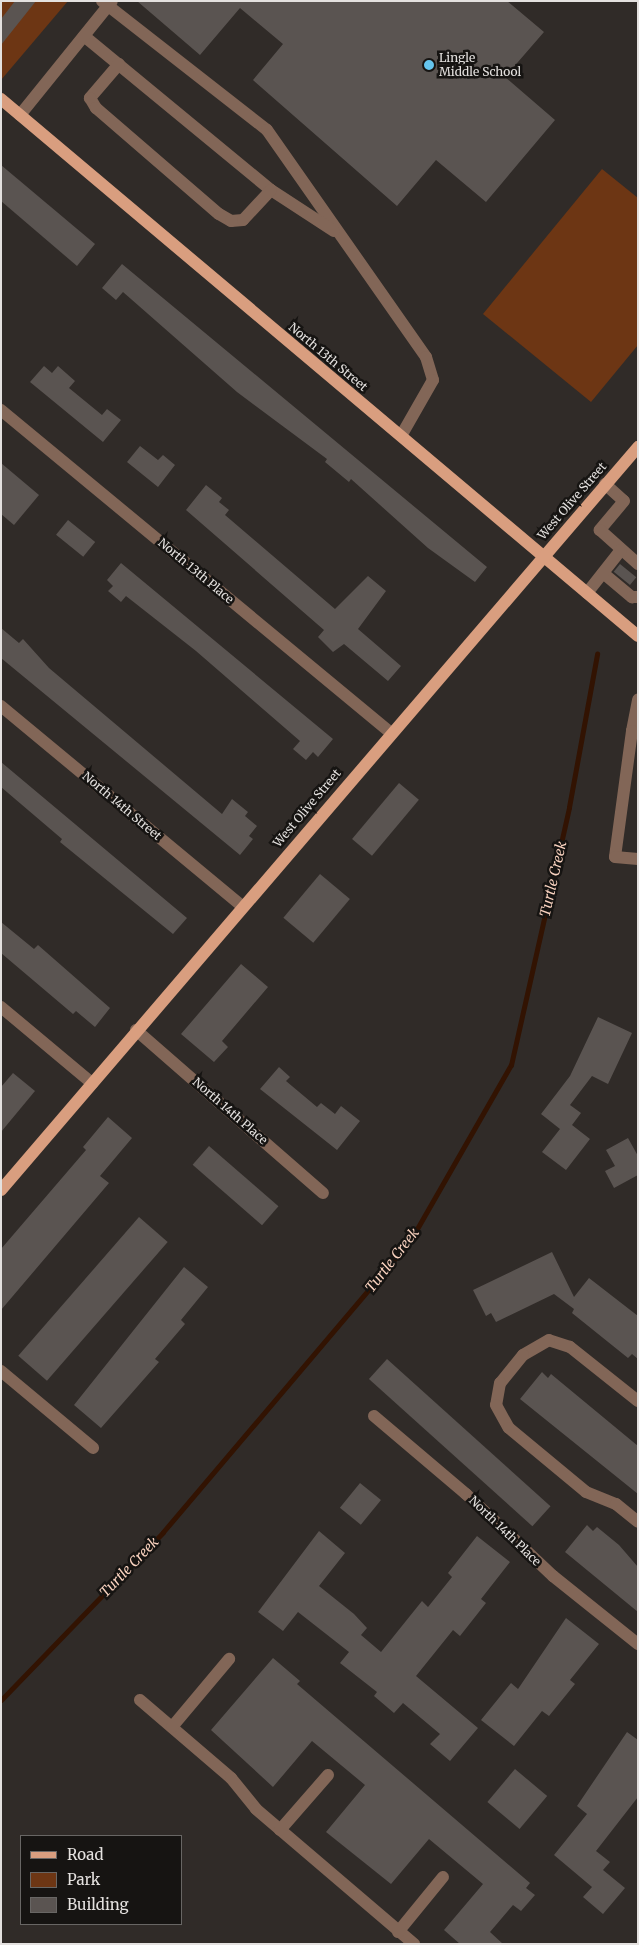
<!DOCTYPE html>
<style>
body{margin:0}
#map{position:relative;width:639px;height:1945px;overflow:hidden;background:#302b28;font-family:Merriweather,serif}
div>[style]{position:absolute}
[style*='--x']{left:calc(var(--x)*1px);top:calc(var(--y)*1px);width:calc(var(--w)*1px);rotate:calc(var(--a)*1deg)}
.green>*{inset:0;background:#6d3614}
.stream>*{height:5px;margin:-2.5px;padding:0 2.5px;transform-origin:2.5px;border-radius:2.5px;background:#321302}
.building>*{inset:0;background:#5a5451;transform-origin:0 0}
.minor>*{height:12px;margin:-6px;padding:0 6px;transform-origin:6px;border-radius:6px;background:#826657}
.major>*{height:12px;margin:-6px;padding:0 6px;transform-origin:6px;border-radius:6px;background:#d99e7f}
.dots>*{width:14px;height:14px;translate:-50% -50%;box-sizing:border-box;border:2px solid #161412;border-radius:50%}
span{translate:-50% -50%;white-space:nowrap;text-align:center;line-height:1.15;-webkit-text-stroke:5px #161412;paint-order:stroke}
.poi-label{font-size:12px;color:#e4e1df}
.left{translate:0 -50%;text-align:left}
.street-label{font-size:12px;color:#e4e1df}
.water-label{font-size:14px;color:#f9d2bf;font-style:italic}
.frame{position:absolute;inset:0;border:2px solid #e4e1df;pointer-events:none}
.legend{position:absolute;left:20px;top:1835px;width:162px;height:90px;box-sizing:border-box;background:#161412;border:1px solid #686664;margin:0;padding:6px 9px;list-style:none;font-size:15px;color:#e4e1df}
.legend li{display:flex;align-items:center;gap:10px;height:25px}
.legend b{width:25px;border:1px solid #686664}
</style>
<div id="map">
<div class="green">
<div style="clip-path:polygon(1px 1px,68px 1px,1px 80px)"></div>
<div style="clip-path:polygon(602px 169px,638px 198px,638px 345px,591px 402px,483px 314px)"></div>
</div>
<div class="stream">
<div style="--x:1;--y:1700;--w:233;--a:-46"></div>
<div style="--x:163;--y:1532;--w:382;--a:-49.7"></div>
<div style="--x:410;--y:1241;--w:203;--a:-60.2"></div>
<div style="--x:511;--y:1065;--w:264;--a:-77.3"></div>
<div style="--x:569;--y:807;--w:156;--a:-79.6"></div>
</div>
<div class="building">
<div style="clip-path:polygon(15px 1px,36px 1px,1px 45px,1px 19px)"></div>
<div style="clip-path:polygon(137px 1px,507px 1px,544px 32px,505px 77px,555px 120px,486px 202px,436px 160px,397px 206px,253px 80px,283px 44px,240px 8px,200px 55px)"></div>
<div style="clip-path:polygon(1px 165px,95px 244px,77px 266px,1px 201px)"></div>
<div style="clip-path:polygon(122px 264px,487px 567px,475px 582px,428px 548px,351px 479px,349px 482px,325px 462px,327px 459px,237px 392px,123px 292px,116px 300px,102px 288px)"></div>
<div style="clip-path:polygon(44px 366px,52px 373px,58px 366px,75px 381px,69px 388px,102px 415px,107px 409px,121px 420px,103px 442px,30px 382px)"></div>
<div style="clip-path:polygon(140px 446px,158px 460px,163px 455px,175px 465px,158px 487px,127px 462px)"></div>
<div style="clip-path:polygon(1px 463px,39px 495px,14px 525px,1px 514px)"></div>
<div style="clip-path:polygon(206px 485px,222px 498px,219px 502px,229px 510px,225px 515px,335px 609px,368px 576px,386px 591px,358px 629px,401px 666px,388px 681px,344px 644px,333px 652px,318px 637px,324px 630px,186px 510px)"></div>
<div style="left:68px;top:520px;width:35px;height:19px;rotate:39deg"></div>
<div style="clip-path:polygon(121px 563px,333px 739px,318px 757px,313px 752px,306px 760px,293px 749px,300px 741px,196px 651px,126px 596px,121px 602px,108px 591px,113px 586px,107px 580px)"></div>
<div style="left:620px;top:564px;width:21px;height:10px;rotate:39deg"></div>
<div style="clip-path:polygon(1px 628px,19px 643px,23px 639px,49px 668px,222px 814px,232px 799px,248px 812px,245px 816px,257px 826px,249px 836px,253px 839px,240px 855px,1px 658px)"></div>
<div style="clip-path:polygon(1px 762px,187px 918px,173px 934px,60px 842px,62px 839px,1px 787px)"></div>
<div style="left:399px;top:783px;width:26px;height:73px;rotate:40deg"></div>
<div style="left:320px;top:874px;width:39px;height:57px;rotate:40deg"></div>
<div style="clip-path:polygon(1px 922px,34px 949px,38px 945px,110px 1008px,95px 1027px,76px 1011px,73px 1014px,1px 953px)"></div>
<div style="clip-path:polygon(241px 964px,268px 987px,222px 1041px,228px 1047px,214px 1062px,181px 1034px)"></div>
<div style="clip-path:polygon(598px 1017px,632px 1033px,608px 1084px,592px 1076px,570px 1105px,581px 1113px,572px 1125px,590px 1139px,566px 1170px,542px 1152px,560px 1129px,541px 1114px,570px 1076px)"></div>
<div style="clip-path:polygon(279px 1067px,290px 1077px,286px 1081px,317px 1107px,321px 1103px,335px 1114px,341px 1106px,360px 1121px,337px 1150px,260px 1089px)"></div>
<div style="clip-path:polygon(13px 1073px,35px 1091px,1px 1132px,1px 1087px)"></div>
<div style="clip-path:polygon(108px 1117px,132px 1138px,100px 1176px,109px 1183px,1px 1310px,1px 1249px,86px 1150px,83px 1147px)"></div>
<div style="clip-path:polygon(628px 1138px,638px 1156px,638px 1175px,614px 1188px,605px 1171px,615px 1166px,606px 1150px)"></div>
<div style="left:209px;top:1146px;width:92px;height:25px;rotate:41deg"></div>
<div style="left:139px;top:1217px;width:38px;height:184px;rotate:41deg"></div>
<div style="clip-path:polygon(552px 1252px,574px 1297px,589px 1278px,638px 1316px,638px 1359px,632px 1354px,628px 1358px,572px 1313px,574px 1309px,554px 1294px,496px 1322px,491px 1313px,486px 1316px,473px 1290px)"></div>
<div style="clip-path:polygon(184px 1267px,208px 1287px,181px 1320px,185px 1324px,155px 1359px,159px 1362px,101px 1428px,74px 1405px)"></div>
<div style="left:387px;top:1359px;width:220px;height:27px;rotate:42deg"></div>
<div style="clip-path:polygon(542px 1372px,548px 1378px,551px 1374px,638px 1446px,638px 1494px,520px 1399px)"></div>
<div style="left:360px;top:1483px;width:27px;height:32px;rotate:39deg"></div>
<div style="clip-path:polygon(587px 1525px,593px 1531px,597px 1527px,619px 1545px,638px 1567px,638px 1612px,565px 1552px)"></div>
<div style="clip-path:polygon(319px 1531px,345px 1553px,319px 1586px,354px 1614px,367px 1628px,361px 1635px,381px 1652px,422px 1601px,428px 1607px,452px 1577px,448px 1573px,477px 1536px,510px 1562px,481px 1599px,486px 1603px,460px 1636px,453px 1630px,416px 1676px,478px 1728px,450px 1761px,430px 1744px,440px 1734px,403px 1703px,394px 1713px,374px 1696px,377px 1692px,340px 1663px,349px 1652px,298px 1612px,283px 1631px,258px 1612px)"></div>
<div style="clip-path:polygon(566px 1618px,599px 1644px,570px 1680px,575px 1684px,549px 1716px,542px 1711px,514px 1746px,481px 1720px,511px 1683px,518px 1689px)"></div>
<div style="clip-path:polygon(273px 1658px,300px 1681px,297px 1684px,530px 1883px,526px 1888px,535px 1895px,521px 1911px,513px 1905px,490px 1932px,503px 1944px,460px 1944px,444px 1930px,483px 1884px,429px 1839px,391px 1884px,326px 1832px,365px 1785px,312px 1741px,273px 1787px,211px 1730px)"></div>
<div style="clip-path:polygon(627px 1732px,638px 1740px,638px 1797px,596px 1851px,610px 1862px,603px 1870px,625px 1888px,603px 1914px,583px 1897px,592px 1887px,554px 1855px,587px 1814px,577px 1806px)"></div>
<div style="left:515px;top:1769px;width:42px;height:43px;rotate:40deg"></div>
</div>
<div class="minor">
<div style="--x:102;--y:1;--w:209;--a:38"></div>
<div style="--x:267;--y:130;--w:277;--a:55"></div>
<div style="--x:426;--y:357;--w:24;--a:73"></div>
<div style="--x:433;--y:380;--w:64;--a:119.7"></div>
<div style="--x:84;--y:36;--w:242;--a:39.5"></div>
<div style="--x:271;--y:190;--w:75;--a:33.1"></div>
<div style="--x:119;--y:64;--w:45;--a:130.5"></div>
<div style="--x:90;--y:98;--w:12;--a:59"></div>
<div style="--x:96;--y:108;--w:162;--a:40.8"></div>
<div style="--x:219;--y:214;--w:14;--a:30"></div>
<div style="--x:231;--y:221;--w:12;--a:-5"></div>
<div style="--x:243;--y:220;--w:41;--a:-47"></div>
<div style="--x:20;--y:115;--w:146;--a:-51.1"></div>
<div style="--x:1;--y:410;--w:505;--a:39.62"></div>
<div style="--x:605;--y:484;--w:25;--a:42"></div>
<div style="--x:624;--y:501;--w:38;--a:130"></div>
<div style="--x:600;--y:530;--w:51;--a:41.8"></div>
<div style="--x:603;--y:573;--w:38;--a:40"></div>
<div style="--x:632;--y:597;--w:6;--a:0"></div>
<div style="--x:587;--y:593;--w:55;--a:-51.7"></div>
<div style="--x:1;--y:706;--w:313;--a:39.7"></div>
<div style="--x:632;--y:731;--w:32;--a:-79"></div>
<div style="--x:638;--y:731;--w:6;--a:180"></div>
<div style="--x:632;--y:731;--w:127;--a:97.7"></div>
<div style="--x:615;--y:857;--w:23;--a:5"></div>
<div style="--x:1;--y:1007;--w:119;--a:39.9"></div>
<div style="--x:136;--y:1030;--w:248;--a:41.1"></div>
<div style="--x:1;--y:1371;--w:120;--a:39.9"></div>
<div style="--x:638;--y:1401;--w:87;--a:-141.5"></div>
<div style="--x:570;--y:1347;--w:22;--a:-162"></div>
<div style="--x:549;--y:1340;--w:30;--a:150"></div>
<div style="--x:523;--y:1355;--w:36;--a:129"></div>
<div style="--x:500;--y:1383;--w:22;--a:100"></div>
<div style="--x:496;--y:1405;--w:26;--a:61"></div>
<div style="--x:509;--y:1428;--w:100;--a:39.7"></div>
<div style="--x:586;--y:1492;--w:32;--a:22"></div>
<div style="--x:616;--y:1504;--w:28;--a:39"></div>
<div style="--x:374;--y:1416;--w:121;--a:40.3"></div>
<div style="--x:466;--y:1494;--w:120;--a:43.3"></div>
<div style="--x:553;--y:1576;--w:109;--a:38.7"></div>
<div style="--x:140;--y:1700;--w:120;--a:40.6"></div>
<div style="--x:231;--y:1778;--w:40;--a:51"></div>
<div style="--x:256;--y:1809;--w:208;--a:40.5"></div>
<div style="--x:172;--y:1727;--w:89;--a:-50"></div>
<div style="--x:280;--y:1830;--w:73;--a:-48.9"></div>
<div style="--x:398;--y:1932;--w:71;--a:-50.7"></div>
</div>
<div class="major">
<div style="--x:1;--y:99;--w:833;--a:40.13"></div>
<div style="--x:1;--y:1190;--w:979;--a:-49.39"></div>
</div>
<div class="dots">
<div style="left:429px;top:65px;background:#65c5ee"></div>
</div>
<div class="poi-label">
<span class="left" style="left:439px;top:65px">Lingle<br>Middle School</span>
</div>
<div class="street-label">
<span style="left:328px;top:357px;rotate:40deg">North 13th Street</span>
<span style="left:572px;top:501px;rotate:-49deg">West Olive Street</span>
<span style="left:196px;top:571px;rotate:40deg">North 13th Place</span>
<span style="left:122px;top:806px;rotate:40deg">North 14th Street</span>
<span style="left:307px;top:808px;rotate:-50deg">West Olive Street</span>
<span style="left:230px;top:1111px;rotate:41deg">North 14th Place</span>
<span style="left:505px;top:1531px;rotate:44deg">North 14th Place</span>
</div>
<div class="water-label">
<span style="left:553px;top:879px;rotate:-77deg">Turtle Creek</span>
<span style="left:392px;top:1260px;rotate:-52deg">Turtle Creek</span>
<span style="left:129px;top:1567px;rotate:-46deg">Turtle Creek</span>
</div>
<div class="frame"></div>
<ul class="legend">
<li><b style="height:6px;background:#d99e7f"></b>Road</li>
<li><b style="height:14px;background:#6d3614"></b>Park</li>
<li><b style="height:14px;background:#5a5451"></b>Building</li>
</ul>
</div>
